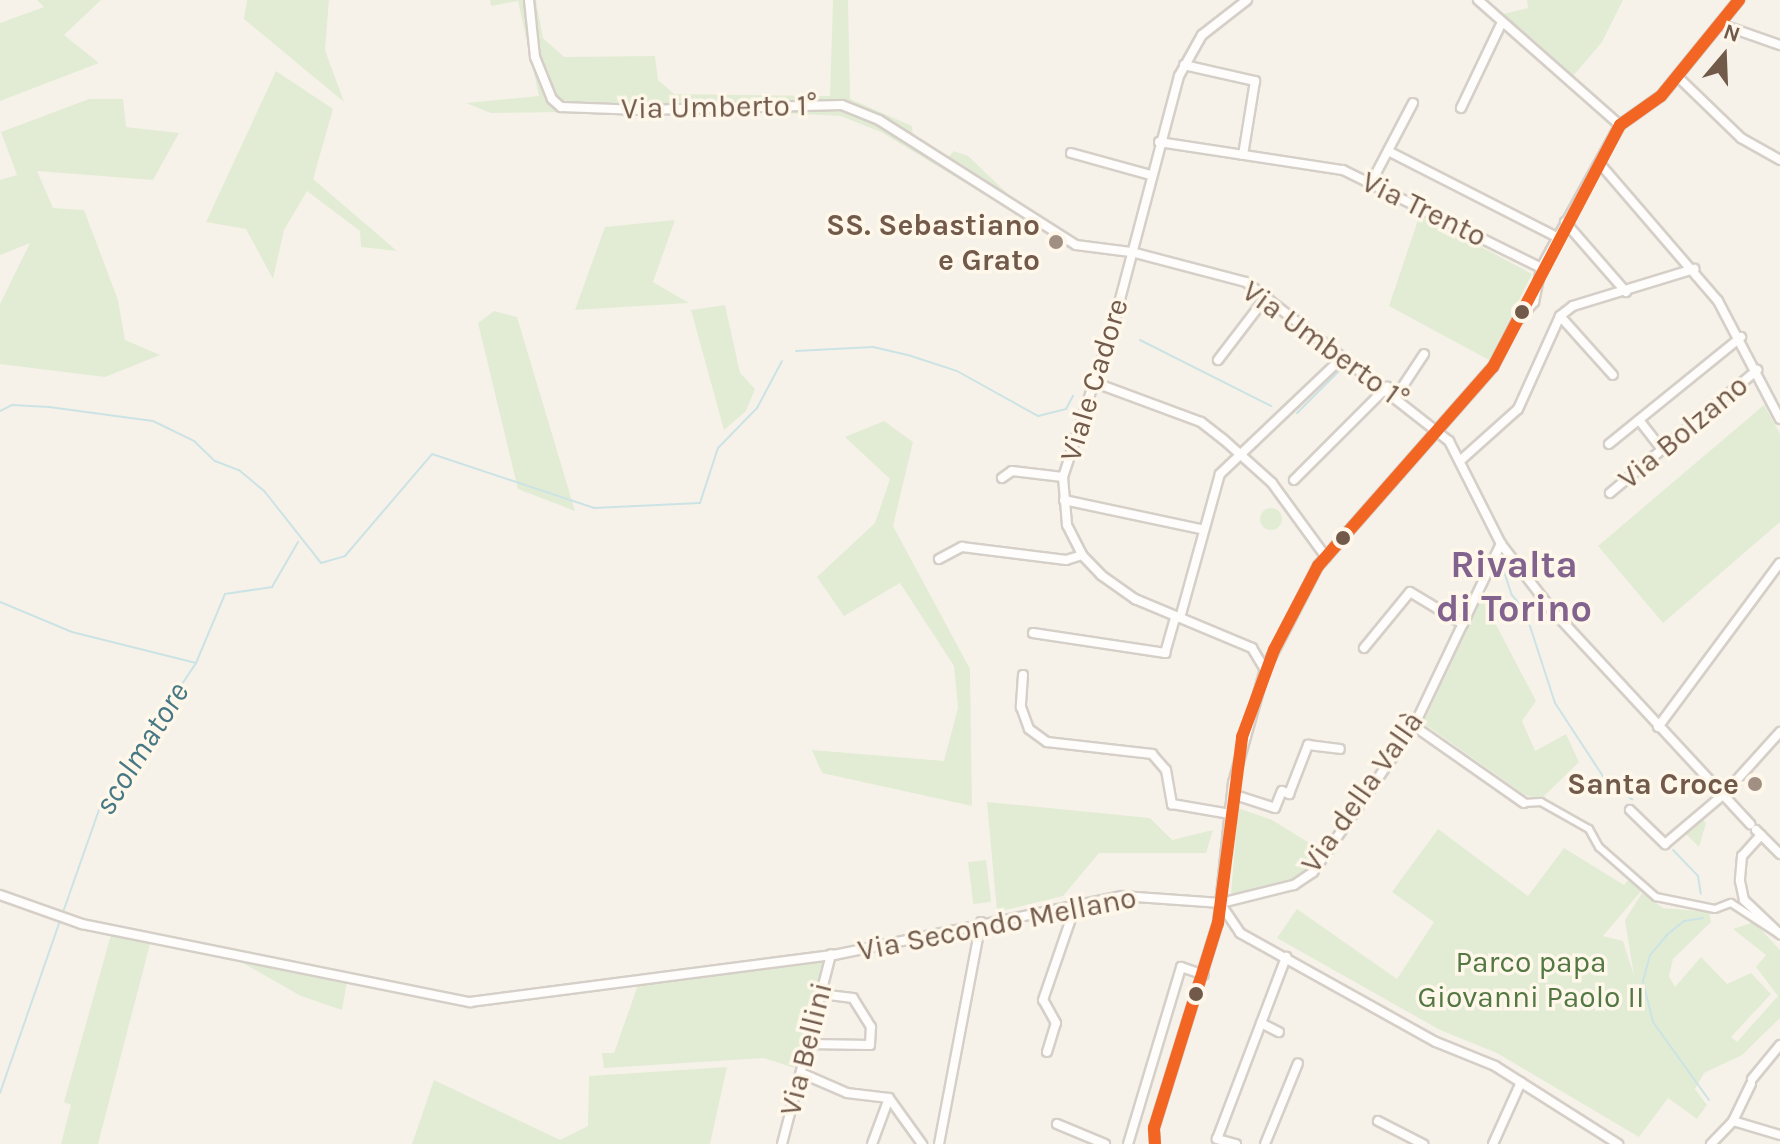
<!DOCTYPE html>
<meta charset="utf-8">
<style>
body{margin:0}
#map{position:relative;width:1780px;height:1144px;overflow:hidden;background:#f6f2e9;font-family:Karla,sans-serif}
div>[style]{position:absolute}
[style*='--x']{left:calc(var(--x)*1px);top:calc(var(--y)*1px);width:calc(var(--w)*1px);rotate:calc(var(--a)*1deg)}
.green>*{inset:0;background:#e2ecd4;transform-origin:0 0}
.round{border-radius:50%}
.stream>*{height:2px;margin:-1px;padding:0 1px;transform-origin:1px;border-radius:1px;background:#cce3e5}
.roads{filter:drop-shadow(2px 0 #d5cfc8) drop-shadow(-2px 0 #d5cfc8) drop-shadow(0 2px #d5cfc8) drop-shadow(0 -2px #d5cfc8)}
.pedestrian>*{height:6px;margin:-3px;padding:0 3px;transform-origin:3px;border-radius:3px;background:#fefdfc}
.minor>*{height:8px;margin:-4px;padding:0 4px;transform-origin:4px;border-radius:4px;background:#fefdfc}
.bus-1>*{height:12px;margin:-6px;padding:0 6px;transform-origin:6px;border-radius:6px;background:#f26522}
.dots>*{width:22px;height:22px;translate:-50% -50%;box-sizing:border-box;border:4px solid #fef7ea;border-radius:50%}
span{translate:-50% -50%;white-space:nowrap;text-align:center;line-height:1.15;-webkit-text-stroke:7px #fef7ea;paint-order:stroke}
.street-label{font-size:30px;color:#725a4b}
.poi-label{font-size:30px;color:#725a4b;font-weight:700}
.right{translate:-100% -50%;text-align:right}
.park-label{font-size:30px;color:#527843}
.water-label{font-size:32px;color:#467885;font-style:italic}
.district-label{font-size:38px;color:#81638e;font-weight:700}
.north{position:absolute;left:1684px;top:16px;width:80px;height:80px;-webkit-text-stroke:6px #fef7ea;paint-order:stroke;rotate:19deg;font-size:22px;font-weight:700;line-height:32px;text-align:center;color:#725a4b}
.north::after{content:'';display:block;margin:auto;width:28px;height:36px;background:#725a4b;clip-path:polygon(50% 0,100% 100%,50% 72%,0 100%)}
</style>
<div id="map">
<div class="green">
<div style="clip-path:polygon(37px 0,101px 0,64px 35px,99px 63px,0 101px,0 23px,44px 7px)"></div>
<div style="clip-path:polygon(247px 0,329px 0,325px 50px,344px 102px,244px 19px)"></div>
<div style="clip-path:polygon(490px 0,536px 0,543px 38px,564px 57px,655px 56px,658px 80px,674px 94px,830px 96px,833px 0,848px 0,850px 99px,912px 126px,913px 140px,948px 158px,954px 151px,968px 156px,1008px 194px,990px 198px,881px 132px,841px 116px,722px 110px,491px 113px,466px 103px,539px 96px,518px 1px,491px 6px)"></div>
<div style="clip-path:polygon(1527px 0,1623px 0,1602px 42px,1573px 76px,1503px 14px,1528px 8px)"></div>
<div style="clip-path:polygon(276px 71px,333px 109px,313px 179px,397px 251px,361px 247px,360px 231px,307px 191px,284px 230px,273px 279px,246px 229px,206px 222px)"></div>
<div style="clip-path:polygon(89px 99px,123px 99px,126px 127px,179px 133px,153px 180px,37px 171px,53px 208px,84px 210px,118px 300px,125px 340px,160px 355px,105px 377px,0 364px,0 304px,30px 243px,0 255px,0 180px,17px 175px,1px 132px)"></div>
<div style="clip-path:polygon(1420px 214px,1532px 274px,1489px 360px,1389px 306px)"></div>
<div style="clip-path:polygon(675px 220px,653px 282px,689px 303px,575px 310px,605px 227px)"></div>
<div style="clip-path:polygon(725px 305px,740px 373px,755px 389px,746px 411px,724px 430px,691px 310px)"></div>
<div style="clip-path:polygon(494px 311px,517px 317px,575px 511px,518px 489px,478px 323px)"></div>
<div style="clip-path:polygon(1764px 405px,1780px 434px,1780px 522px,1663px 623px,1598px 546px)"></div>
<div style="clip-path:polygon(884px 421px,913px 442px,893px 526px,970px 669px,972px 806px,822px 773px,812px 750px,944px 761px,958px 708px,954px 666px,900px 583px,844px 616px,817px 577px,875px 523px,890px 479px,845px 437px)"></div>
<div class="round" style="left:1260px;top:508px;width:22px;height:22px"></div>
<div style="clip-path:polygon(1482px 598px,1536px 701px,1522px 721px,1535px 751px,1566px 734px,1579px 762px,1541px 799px,1525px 795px,1423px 723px)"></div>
<div style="clip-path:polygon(987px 802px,1150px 818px,1172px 840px,1213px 830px,1206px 853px,1099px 853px,1063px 896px,997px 912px)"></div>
<div style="clip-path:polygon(1238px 808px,1272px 820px,1324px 852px,1310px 871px,1288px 885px,1231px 894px)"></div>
<div style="clip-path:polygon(1701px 818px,1706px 823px,1699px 847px,1685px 833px)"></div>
<div style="clip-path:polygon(1438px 829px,1528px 896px,1564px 848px,1624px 885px,1628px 880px,1642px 890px,1603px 936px,1623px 941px,1634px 976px,1625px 920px,1642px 893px,1663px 908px,1709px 912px,1711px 922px,1673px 959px,1669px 976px,1675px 987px,1701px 957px,1727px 984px,1751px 973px,1771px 994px,1731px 1037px,1737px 1042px,1778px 996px,1756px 967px,1766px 955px,1733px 929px,1754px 922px,1780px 950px,1780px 1018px,1742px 1055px,1704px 1073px,1695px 1089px,1707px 1105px,1697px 1119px,1668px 1098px,1639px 1137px,1497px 1053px,1440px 1030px,1277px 938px,1297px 909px,1397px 979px,1434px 922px,1392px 892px)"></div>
<div style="left:986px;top:860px;width:42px;height:18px;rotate:83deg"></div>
<div style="clip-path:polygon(111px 935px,151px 940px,98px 1144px,61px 1144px,71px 1105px,64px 1102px)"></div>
<div style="clip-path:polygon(229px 955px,347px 982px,342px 1010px,301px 996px)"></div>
<div style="clip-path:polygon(824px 960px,794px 1068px,764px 1058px,604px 1068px,602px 1053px,614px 1053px,638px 985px)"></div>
<div style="clip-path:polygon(727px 1067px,710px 1144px,412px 1144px,434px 1080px,560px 1140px,588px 1126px,589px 1076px)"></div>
</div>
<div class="stream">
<div style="--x:1140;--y:340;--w:147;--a:26.7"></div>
<div style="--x:796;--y:351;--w:77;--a:-3"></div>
<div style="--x:873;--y:347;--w:39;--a:13"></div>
<div style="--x:911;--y:356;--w:48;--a:18.1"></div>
<div style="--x:957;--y:371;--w:93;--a:29.1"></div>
<div style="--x:1038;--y:416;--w:29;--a:-14"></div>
<div style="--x:1066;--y:409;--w:15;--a:-62"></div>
<div style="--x:0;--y:411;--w:13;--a:-27"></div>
<div style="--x:12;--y:405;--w:37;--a:3"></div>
<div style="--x:49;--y:407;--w:105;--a:7.7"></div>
<div style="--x:153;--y:421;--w:46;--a:26"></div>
<div style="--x:194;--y:441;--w:29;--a:44"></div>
<div style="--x:215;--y:461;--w:26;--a:21"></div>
<div style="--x:239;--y:470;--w:34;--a:40"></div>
<div style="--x:265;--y:492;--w:90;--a:51.7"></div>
<div style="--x:321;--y:563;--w:25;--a:-16"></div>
<div style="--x:345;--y:556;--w:134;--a:-49.5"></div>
<div style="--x:432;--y:454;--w:171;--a:18.4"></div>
<div style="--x:594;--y:508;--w:106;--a:-2.7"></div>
<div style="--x:700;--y:503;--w:58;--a:-71.9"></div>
<div style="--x:718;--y:448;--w:56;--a:-45.7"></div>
<div style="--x:757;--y:408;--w:53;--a:-62"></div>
<div style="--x:1297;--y:413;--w:65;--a:-45"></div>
<div style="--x:1500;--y:559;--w:38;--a:72"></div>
<div style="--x:1512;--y:595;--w:21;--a:51"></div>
<div style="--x:1525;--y:611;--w:97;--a:71.9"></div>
<div style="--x:1555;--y:703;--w:93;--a:56.8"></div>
<div style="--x:1606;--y:781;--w:32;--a:35"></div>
<div style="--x:0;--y:602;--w:78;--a:22.6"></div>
<div style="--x:72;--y:632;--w:128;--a:14"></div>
<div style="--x:1673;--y:850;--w:36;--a:46"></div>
<div style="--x:1698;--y:876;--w:18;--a:81"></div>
<div style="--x:62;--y:915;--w:114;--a:-70.6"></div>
<div style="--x:100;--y:807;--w:173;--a:-56.3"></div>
<div style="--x:196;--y:663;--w:75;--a:-67.2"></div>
<div style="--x:225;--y:594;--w:48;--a:-8.5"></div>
<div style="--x:272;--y:587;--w:52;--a:-60"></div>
<div style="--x:1703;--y:918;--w:19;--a:171"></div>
<div style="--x:1684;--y:921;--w:22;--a:141"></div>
<div style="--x:1667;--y:935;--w:26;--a:130"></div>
<div style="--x:1650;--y:955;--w:28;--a:105"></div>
<div style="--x:1643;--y:982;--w:41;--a:76"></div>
<div style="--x:1653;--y:1022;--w:96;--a:54.3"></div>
<div style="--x:0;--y:1093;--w:182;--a:-70.8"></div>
</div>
<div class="roads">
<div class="pedestrian">
<div style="--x:1524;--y:803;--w:17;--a:-3"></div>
<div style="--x:1541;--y:802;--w:55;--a:29.4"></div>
<div style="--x:1589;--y:829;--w:21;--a:61"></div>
<div style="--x:1599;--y:847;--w:76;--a:41.3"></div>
<div style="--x:1656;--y:897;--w:60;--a:11.5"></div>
<div style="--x:1715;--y:909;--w:17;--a:-21"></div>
<div style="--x:1731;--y:903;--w:59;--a:33.1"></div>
</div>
<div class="minor">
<div style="--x:529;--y:0;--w:57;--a:84"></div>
<div style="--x:535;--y:57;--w:45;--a:68"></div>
<div style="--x:552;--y:99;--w:12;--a:42"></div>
<div style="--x:561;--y:107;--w:80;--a:2.1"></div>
<div style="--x:641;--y:110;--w:201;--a:-1.4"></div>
<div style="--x:842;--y:105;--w:40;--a:22"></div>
<div style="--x:879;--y:120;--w:233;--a:32.4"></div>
<div style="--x:1076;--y:245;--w:55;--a:7.3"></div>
<div style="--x:1131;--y:252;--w:119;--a:14.6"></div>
<div style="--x:1246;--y:282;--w:258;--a:38.1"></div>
<div style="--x:1449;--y:441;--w:115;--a:63.2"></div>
<div style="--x:1501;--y:544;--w:83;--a:52.3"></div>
<div style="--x:1552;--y:610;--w:292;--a:47.2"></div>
<div style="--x:1247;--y:0;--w:57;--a:142.1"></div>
<div style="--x:1202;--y:35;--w:47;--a:119.3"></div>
<div style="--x:1179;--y:76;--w:247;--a:104.8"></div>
<div style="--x:1116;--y:315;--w:170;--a:108.1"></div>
<div style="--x:1063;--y:477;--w:48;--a:85.2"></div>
<div style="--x:1067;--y:525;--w:34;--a:63"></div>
<div style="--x:1082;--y:555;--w:28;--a:46"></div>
<div style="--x:1101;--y:575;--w:42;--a:35.2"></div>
<div style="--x:1135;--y:599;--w:127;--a:22.7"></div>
<div style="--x:1252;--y:648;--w:23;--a:59"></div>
<div style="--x:1478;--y:0;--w:189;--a:41.4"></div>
<div style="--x:1720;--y:24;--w:64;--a:19.3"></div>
<div style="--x:1184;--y:65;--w:73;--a:12.7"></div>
<div style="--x:1255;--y:81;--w:75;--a:99.2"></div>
<div style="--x:1678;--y:77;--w:88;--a:44.1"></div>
<div style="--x:1741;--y:138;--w:45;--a:29.4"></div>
<div style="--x:1461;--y:108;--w:95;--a:-64.5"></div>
<div style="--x:1620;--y:125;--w:50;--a:-35.3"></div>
<div style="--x:1661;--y:96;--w:124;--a:-50.9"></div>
<div style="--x:1159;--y:142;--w:186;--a:8.7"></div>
<div style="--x:1343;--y:170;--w:221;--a:26.3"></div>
<div style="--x:1388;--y:151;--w:190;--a:27"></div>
<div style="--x:1071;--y:153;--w:83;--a:15.4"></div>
<div style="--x:1601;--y:165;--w:179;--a:49.3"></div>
<div style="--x:1718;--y:301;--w:133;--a:62.3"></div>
<div style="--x:1372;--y:181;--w:88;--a:-62.3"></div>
<div style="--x:1565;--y:222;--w:93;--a:48.9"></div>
<div style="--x:1560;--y:316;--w:79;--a:48.1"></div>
<div style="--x:1218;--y:360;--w:81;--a:-52.6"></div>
<div style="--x:1093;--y:382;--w:115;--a:20.3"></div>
<div style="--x:1201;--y:422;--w:28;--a:38"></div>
<div style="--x:1223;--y:439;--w:66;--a:41.9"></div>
<div style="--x:1272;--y:483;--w:92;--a:53.9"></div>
<div style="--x:1397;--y:395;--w:49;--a:-56.6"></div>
<div style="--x:1639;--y:420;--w:37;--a:52"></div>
<div style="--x:1609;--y:444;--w:170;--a:-39"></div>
<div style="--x:1461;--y:460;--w:76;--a:-41.8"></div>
<div style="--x:1518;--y:409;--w:102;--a:-65.7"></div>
<div style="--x:1560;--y:316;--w:16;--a:-38"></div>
<div style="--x:1573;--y:306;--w:127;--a:-17"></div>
<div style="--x:1002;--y:478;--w:12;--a:-35"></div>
<div style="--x:1012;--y:471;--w:51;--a:6.7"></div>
<div style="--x:1294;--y:480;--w:132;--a:-45"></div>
<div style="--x:1610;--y:493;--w:192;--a:-39.9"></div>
<div style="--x:1064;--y:500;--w:140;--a:12"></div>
<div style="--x:939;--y:559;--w:26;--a:-28"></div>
<div style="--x:962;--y:547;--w:105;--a:7.1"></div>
<div style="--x:1066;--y:560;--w:17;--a:-17"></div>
<div style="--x:1180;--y:618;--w:149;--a:-74.5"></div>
<div style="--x:1220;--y:474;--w:168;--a:-43.6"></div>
<div style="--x:1033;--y:633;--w:134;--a:8.6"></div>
<div style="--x:1165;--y:653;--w:37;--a:-74"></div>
<div style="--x:1364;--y:648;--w:72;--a:-50.6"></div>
<div style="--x:1410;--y:592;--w:62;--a:31.1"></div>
<div style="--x:1023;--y:675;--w:32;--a:94"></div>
<div style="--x:1021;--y:707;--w:23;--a:70"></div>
<div style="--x:1029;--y:729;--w:22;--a:36"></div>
<div style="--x:1047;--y:742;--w:106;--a:6.5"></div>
<div style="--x:1152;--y:754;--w:21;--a:49"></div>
<div style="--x:1166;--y:770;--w:35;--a:80"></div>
<div style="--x:1172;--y:804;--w:59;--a:9.8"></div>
<div style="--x:1414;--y:726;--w:134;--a:35"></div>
<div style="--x:1658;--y:727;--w:204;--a:-53.4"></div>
<div style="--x:1232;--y:794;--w:45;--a:18"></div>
<div style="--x:1275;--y:808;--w:18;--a:-68"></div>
<div style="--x:1282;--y:791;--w:8;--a:23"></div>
<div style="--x:1289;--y:794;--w:53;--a:-68.8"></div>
<div style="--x:1308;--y:745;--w:32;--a:7"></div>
<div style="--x:1630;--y:810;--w:49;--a:44.2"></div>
<div style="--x:1665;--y:844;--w:77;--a:-40.3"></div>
<div style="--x:1724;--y:794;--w:84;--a:-47.9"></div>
<div style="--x:1756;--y:830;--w:34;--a:45"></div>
<div style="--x:1761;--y:835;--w:28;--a:132"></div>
<div style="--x:1742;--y:856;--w:25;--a:95"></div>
<div style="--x:1740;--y:881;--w:19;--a:78"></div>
<div style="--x:1744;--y:900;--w:50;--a:43.4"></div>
<div style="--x:0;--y:895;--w:87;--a:19.5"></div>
<div style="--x:82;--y:924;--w:396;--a:11.4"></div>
<div style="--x:470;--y:1002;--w:367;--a:-7.4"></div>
<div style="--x:834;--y:955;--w:294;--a:-11.6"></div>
<div style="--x:1122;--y:896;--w:99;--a:4"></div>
<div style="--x:1221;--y:903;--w:75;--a:-13.9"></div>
<div style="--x:1294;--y:885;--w:23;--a:-34"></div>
<div style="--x:1313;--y:872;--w:178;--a:-55.3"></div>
<div style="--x:1414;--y:726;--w:202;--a:-64.5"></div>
<div style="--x:1222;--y:906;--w:32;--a:56"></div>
<div style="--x:1240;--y:933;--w:224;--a:29.1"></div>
<div style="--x:1436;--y:1042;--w:64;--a:22.1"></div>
<div style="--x:1495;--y:1066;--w:146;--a:32.4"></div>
<div style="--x:1261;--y:1023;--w:20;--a:27"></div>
<div style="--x:809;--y:1044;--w:61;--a:0.9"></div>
<div style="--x:870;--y:1045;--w:18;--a:-87"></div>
<div style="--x:871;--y:1027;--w:34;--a:-122"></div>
<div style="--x:853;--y:998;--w:32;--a:-173"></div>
<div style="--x:1047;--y:1052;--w:30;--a:-73"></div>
<div style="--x:1056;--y:1023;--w:26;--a:-119"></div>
<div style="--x:1043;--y:1000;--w:102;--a:-71"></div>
<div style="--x:801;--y:1073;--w:50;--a:23.5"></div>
<div style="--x:847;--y:1093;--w:42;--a:6.8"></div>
<div style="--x:889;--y:1098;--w:57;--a:54.3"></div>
<div style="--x:1752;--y:1079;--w:44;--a:-50.5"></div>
<div style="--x:1378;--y:1121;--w:51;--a:27.1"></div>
<div style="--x:1733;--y:1121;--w:49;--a:16.6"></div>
<div style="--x:1057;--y:1124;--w:52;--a:22.6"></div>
<div style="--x:782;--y:1144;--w:196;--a:-75.5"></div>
<div style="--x:872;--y:1144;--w:49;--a:-69.7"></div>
<div style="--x:939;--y:1144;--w:226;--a:-79.3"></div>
<div style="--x:1128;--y:1144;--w:185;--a:-73.3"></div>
<div style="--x:1181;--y:967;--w:24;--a:19"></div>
<div style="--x:1155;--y:1144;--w:16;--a:-94"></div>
<div style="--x:1154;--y:1128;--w:215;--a:-72.7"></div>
<div style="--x:1218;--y:923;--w:141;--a:-83.9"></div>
<div style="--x:1233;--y:783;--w:118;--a:-74.3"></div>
<div style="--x:1265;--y:669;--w:116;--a:-62.8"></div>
<div style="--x:1318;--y:566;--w:265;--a:-48.7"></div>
<div style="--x:1493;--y:367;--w:51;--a:-62.9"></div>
<div style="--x:1516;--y:322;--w:27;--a:-48"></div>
<div style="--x:1534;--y:302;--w:35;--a:-78"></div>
<div style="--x:1541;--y:268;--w:163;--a:-61.1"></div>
<div style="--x:1236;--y:1144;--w:20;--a:-165"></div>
<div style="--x:1217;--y:1139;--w:195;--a:-69.2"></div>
<div style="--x:1265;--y:1144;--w:87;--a:-67.8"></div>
<div style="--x:1493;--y:1144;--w:68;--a:-65.7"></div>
<div style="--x:1711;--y:1144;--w:32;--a:-46"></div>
<div style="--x:1733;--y:1121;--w:41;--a:-64.1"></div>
</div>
</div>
<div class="bus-1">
<div style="--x:1155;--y:1144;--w:16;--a:-94"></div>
<div style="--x:1154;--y:1128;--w:215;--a:-72.7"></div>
<div style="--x:1218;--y:923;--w:188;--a:-82.6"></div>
<div style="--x:1242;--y:737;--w:93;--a:-69.8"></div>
<div style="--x:1274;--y:650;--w:95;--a:-62.4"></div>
<div style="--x:1318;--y:566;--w:265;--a:-48.7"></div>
<div style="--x:1493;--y:367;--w:273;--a:-62.3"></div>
<div style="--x:1620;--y:125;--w:50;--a:-35.3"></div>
<div style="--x:1661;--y:96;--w:124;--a:-50.9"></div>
</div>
<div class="dots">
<div style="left:1056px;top:242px;background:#a08f82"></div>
<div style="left:1522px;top:312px;background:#725a4b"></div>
<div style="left:1343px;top:538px;background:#725a4b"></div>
<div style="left:1755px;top:784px;background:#a08f82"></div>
<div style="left:1196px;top:994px;background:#725a4b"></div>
</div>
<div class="street-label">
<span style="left:719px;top:107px;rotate:-1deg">Via Umberto 1°</span>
<span style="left:1424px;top:209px;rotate:26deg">Via Trento</span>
<span style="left:1325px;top:345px;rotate:36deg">Via Umberto 1°</span>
<span style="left:1094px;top:380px;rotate:-73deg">Viale Cadore</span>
<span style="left:1683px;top:432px;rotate:-40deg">Via Bolzano</span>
<span style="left:1362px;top:792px;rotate:-55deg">Via della Vallà</span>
<span style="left:997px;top:924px;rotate:-11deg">Via Secondo Mellano</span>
<span style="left:806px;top:1049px;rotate:-76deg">Via Bellini</span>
</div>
<div class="poi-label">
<span class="right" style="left:1040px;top:242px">SS. Sebastiano<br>e Grato</span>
<span class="right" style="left:1739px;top:784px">Santa Croce</span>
</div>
<div class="park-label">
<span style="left:1531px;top:979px">Parco papa<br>Giovanni Paolo II</span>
</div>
<div class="water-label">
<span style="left:142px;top:749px;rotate:-58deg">scolmatore</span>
</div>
<div class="district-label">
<span style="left:1514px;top:587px">Rivalta<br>di Torino</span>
</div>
<div class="north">N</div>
</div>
